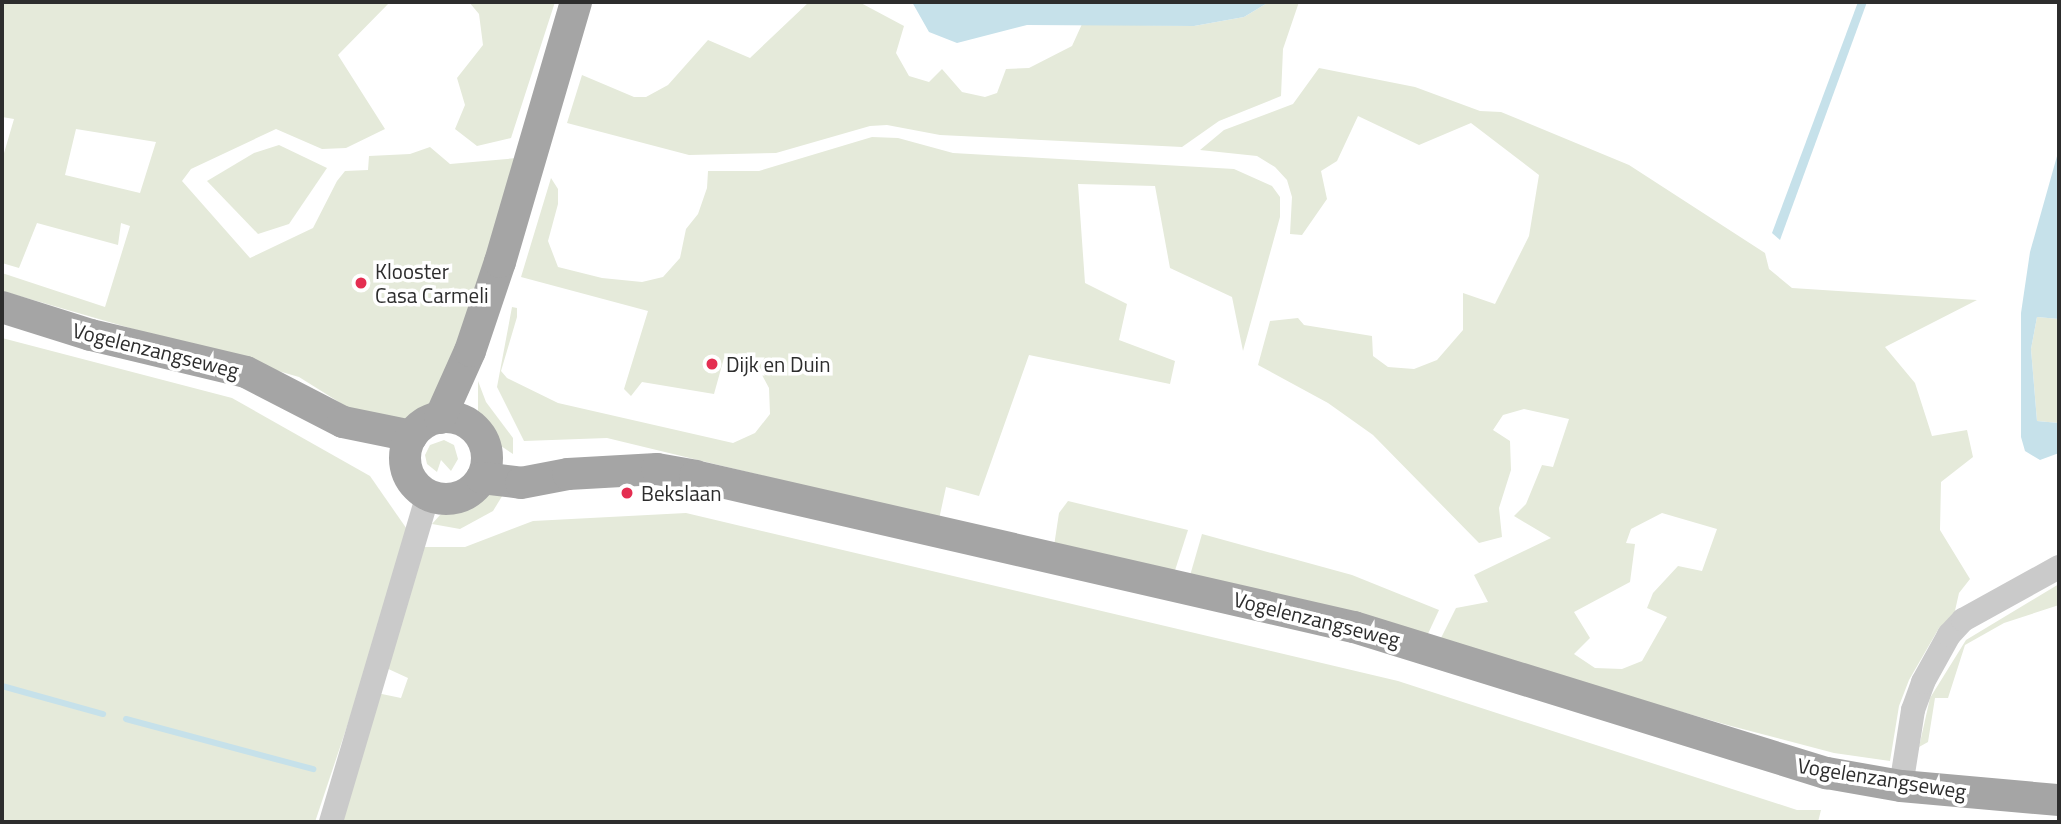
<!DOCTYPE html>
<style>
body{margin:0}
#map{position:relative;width:2061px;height:824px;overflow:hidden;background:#fff;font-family:"Titillium Web",sans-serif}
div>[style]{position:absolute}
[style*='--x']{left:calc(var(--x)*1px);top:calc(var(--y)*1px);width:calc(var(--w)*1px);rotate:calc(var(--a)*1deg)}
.green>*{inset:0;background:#e5eada}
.water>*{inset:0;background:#c6e1ea}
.stream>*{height:6px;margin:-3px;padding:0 3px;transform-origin:3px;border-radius:3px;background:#c6e1ea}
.minor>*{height:24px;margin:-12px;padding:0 12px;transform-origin:12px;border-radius:12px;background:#cacaca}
.major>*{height:32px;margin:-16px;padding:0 16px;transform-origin:16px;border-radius:16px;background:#a5a5a5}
.major>.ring{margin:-16px;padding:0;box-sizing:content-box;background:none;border:32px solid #a5a5a5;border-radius:50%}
.dots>*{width:19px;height:19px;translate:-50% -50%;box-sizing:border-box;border:4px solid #fff;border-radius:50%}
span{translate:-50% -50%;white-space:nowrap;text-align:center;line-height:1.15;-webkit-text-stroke:7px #fff;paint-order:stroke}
.poi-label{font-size:21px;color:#2d2d2d}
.left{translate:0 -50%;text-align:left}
.street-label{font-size:21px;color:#2d2d2d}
.frame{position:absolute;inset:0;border:4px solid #2d2d2d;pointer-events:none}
</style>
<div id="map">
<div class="green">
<div style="clip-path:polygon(evenodd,2px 2px,390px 2px,338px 55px,385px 129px,346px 148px,322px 149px,276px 129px,191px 169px,182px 181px,250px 258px,313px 228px,337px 181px,345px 171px,368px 170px,369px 156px,410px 154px,430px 147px,450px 164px,517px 158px,465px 335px,430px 406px,402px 422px,366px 419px,299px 377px,2px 291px,2px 273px,105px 307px,130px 226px,121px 223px,118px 245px,37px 223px,19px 268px,2px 263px,2px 160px,14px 119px,2px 117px,2px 2px,76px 129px,156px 142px,140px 193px,65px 175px,76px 129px)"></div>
<div style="clip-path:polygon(469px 2px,555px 2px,511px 138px,477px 146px,455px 129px,465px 105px,457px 78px,483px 45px,479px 14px)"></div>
<div style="clip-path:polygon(809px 2px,859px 2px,904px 26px,896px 53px,909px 76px,929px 82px,942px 69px,962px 92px,985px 97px,997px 93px,1006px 69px,1029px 68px,1072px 46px,1082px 24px,1194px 26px,1244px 17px,1269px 2px,1299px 2px,1283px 49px,1281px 96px,1219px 121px,1182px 147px,940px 135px,887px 125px,870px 126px,776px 153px,689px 155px,567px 123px,582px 75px,634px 97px,646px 97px,668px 85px,708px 40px,750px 58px)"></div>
<div style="clip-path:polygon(evenodd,1319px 68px,1415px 87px,1480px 111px,1501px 112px,1629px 165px,1765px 253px,1769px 269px,1792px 288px,1977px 300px,1885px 347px,1915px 383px,1932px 436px,1967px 430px,1973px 457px,1941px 482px,1940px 530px,1970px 579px,1959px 593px,1954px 615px,1939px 628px,1909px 680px,1899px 706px,1890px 761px,1834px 753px,1731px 726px,1453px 646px,1441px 638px,1456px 608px,1488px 602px,1474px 575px,1551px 538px,1514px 516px,1526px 504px,1542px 465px,1553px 467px,1569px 419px,1524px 409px,1503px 415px,1493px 430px,1510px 441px,1511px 470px,1499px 508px,1502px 537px,1479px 543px,1373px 435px,1328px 403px,1258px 365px,1270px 321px,1298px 318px,1304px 325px,1372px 336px,1373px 356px,1388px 367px,1414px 369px,1437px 360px,1463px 330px,1463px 293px,1495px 304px,1529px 236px,1539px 175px,1471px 123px,1419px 145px,1358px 116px,1337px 161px,1321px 171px,1327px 199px,1302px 235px,1290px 234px,1292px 197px,1287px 180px,1275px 167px,1257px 156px,1200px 150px,1224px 130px,1293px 104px,1319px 68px,1662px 513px,1717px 529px,1702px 571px,1678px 566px,1653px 593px,1647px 608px,1667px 617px,1642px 661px,1622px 669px,1595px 668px,1574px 654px,1590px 638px,1574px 612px,1630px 582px,1635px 544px,1626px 543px,1631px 529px,1662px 513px)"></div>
<div style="clip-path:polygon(872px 137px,898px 138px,953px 153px,1234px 169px,1272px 186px,1280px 197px,1280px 217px,1243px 351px,1232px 297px,1170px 268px,1155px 186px,1078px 184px,1085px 283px,1127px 304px,1119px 340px,1175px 361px,1170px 384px,1029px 355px,979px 496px,946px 487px,938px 524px,900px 509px,607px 438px,524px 441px,497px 387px,512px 307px,517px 308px,517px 317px,501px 371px,507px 378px,558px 403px,733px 443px,755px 433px,770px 414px,769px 388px,762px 375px,724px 358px,714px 394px,642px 382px,631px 396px,624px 389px,648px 311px,521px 277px,551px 178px,558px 189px,558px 204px,548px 241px,558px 267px,602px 278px,642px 282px,663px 277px,680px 258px,686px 229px,698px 214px,707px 188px,708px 171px,759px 171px)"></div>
<div style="clip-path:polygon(279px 145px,327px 168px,289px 224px,258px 234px,207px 181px,254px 153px)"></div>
<div style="clip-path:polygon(2037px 317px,2059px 319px,2059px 423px,2037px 421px,2031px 349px)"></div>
<div style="clip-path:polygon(2px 338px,232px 398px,370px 476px,411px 535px,315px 822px,2px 822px)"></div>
<div style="clip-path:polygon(478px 381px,486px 402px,513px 438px,513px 454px,492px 440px,478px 417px)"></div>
<div style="clip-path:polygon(444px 440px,454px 445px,458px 459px,451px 471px,441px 460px,437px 472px,427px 464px,425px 455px,430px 445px)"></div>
<div style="clip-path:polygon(481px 492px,504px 493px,493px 511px,460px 529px,432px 524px,440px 515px)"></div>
<div style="clip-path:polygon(1068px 501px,1188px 530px,1169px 589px,1054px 546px,1059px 513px)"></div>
<div style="clip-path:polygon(686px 513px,1398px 681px,1797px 810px,1821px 810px,1818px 822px,337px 822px,377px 693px,401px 698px,408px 678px,384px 667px,420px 547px,465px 547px,533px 521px)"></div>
<div style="clip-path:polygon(1202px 534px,1352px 575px,1439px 610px,1420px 651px,1185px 593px)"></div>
<div style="clip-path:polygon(2059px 584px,2059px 605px,2004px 623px,1965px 645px,1948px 698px,1935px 698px,1928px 742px,1919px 747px,1930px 698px,1966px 640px)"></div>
</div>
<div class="water">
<div style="clip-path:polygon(912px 2px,1269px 2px,1244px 17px,1194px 26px,1027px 25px,957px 43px,929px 32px)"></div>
<div style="clip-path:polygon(1858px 2px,1867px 2px,1780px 240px,1772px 233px)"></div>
<div style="clip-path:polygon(2059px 149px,2059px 319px,2037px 317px,2031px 349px,2037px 421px,2059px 423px,2059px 453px,2040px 460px,2025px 451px,2021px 437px,2021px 313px,2030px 252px)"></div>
</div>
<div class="stream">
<div style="--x:2;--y:686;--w:105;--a:15.5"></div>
<div style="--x:126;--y:719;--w:194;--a:15"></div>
</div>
<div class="minor">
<div style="--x:1901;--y:786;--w:77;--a:-81"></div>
<div style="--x:1913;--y:710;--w:30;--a:-70"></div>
<div style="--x:1923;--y:682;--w:54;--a:-61"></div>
<div style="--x:1949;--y:635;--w:21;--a:-47"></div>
<div style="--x:1963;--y:620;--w:110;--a:-28.9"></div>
<div style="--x:331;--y:822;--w:342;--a:-73.5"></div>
</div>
<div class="major">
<div style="--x:2;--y:307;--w:93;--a:17.5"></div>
<div style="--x:91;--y:335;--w:159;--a:13.4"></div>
<div style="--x:246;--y:372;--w:109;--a:27.3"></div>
<div style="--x:343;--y:422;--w:70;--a:11.5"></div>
<div class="ring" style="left:405px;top:417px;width:50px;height:50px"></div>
<div style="--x:440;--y:418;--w:73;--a:-65.9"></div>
<div style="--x:470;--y:351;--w:94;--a:-71.4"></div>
<div style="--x:500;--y:262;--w:271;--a:-73.7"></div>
<div style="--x:482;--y:478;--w:39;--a:7"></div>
<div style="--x:521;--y:483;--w:48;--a:-10.8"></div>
<div style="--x:568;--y:474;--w:89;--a:-3.2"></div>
<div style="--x:657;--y:469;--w:39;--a:10"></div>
<div style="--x:695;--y:476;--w:676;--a:12.91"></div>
<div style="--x:1354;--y:627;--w:495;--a:17.2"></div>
<div style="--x:1827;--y:773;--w:75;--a:10"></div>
<div style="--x:1901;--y:786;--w:159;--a:5.1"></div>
</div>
<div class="dots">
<div style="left:361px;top:283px;background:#e42e51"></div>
<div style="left:712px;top:364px;background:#e42e51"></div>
<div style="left:627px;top:493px;background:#e42e51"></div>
</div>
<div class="poi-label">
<span class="left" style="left:375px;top:283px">Klooster<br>Casa Carmeli</span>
<span class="left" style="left:726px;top:364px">Dijk en Duin</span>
<span class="left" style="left:641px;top:493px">Bekslaan</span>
</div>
<div class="street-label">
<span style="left:156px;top:350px;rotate:14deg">Vogelenzangseweg</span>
<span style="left:1317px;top:619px;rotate:14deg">Vogelenzangseweg</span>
<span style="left:1882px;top:778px;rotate:9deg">Vogelenzangseweg</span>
</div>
<div class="frame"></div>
</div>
